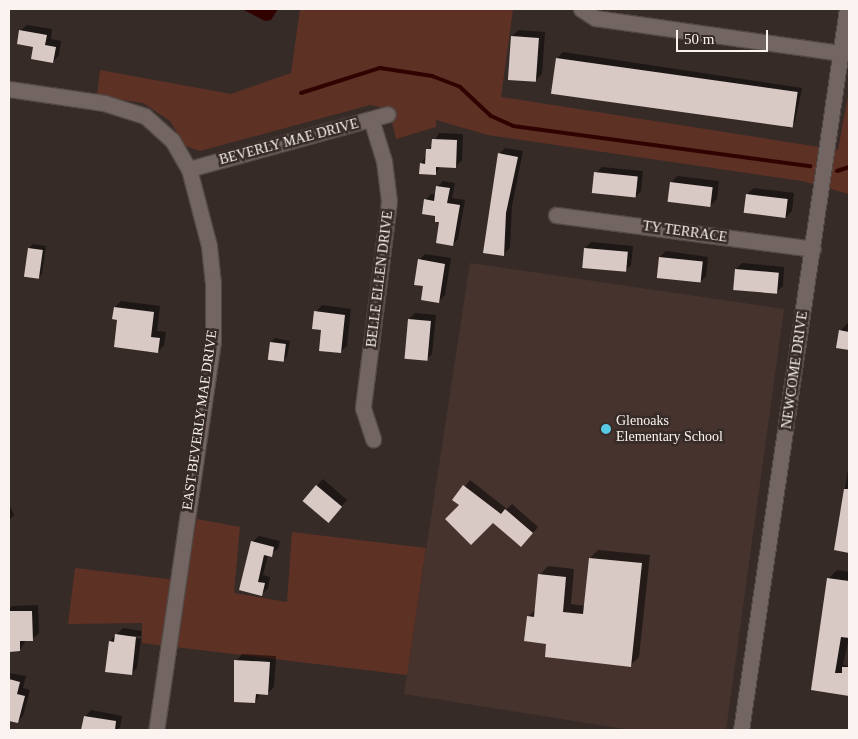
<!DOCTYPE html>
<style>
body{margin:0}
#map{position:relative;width:858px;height:739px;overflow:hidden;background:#372b28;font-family:"Times New Roman",serif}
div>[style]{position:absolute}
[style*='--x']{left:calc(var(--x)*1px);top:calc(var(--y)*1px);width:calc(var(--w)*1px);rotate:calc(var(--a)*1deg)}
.built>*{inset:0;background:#46332e}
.green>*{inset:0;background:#5e3125}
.water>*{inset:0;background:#300300}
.shadow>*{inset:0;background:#0007}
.stream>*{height:4px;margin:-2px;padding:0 2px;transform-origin:2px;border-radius:2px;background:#300300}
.building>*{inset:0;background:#d9c9c5;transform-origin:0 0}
.roads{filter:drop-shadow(1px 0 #534946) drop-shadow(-1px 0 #534946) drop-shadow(0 1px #534946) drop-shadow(0 -1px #534946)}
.minor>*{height:15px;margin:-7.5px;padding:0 7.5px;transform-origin:7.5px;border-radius:7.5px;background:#736561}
.dots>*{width:14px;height:14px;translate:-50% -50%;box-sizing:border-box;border:2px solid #372b28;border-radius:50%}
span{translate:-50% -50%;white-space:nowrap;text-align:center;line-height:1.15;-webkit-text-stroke:5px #372b28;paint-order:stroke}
.street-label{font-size:14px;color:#fbf3f0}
.poi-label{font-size:14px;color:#fbf3f0}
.left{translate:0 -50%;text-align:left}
.frame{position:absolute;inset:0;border:10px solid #fbf3f0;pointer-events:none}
.scale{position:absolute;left:676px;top:30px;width:92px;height:22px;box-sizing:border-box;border:2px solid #fbf3f0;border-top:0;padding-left:6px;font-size:15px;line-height:18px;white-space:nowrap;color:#fbf3f0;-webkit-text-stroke:4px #372b28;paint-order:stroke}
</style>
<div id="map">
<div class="built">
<div style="clip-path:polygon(470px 263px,784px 309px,726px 730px,631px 730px,404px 694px)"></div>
</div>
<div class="green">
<div style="clip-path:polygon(300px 9px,513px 9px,501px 97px,838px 150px,849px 91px,849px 194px,802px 181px,488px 135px,436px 120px,436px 127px,396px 139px,389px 109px,370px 105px,200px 151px,185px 146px,170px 121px,143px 103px,97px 96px,100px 70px,231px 94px,291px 73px)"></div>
<div style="clip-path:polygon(197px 519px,240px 527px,234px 593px,287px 602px,292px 532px,426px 548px,407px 675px,142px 643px,142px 623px,68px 624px,75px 568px,185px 581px)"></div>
</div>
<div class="water">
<div style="clip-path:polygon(242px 9px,278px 9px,271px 20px,265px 21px)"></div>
</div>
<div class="shadow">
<div style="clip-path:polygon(27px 25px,52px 29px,51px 39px,61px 41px,59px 55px,53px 62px,20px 31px)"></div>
<div style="clip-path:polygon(519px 30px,545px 32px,542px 74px,536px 80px,512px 36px)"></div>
<div style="clip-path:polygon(563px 52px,802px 88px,795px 122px,789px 128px,557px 58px)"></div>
<div style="clip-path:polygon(439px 133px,463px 134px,462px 160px,456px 166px,441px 166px,435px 174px,421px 164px)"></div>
<div style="clip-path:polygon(505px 148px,523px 151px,512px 206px,510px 248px,503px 254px,499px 154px)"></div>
<div style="clip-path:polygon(602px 167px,643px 171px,641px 191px,635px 197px,596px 173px)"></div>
<div style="clip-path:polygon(677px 176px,719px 181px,717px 199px,711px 205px,671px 183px)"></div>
<div style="clip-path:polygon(443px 181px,455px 183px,452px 198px,465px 200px,458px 239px,452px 245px,425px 200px,431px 194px,436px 195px,437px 187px)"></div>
<div style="clip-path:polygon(754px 188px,794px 193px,792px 211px,786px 217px,747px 194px)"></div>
<div style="clip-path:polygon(591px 242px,633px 246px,631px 265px,625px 271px,583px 267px,585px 248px)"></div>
<div style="clip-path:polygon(33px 244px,46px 246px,42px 274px,38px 278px,24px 276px,29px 248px)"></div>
<div style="clip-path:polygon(666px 251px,708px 257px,706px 276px,699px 283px,660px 257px)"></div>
<div style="clip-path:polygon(425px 254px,451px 258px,445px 295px,439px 301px,424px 285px,419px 260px)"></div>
<div style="clip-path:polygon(742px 263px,784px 267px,783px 286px,776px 293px,736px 269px)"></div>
<div style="clip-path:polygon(121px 301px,160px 306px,157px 331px,166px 332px,164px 345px,158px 352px,118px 319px,115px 307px)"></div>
<div style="clip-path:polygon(322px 305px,351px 309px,347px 346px,340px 352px,323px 329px,316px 312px)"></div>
<div style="clip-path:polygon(415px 313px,436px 315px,432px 354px,426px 360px,409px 319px)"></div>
<div style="clip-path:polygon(848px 323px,849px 349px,838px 347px,840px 331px)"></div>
<div style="clip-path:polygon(275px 338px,290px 341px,287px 357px,283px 361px,269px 359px,271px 342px)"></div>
<div style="clip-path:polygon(849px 463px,849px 551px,835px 549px)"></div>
<div style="clip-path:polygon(323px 479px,347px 500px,333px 516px,303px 501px)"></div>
<div style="clip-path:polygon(470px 480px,507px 509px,512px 504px,538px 527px,527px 540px,454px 500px)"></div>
<div style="clip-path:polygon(9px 504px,14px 515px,9px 520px)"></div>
<div style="clip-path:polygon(259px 536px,280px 541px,278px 549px,268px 555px,263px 575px,270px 577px,268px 588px,262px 594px,241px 589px,252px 542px)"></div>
<div style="clip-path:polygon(598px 550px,650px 555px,639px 657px,630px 666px,547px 642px,528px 617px,536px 609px,540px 575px,548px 566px,574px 569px,571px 604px,585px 606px,590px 558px)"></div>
<div style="clip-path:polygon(837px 570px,849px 572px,849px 637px,843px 665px,849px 666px,849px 693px,813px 688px,829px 578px)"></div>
<div style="clip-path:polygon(38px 605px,39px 633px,32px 639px,26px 640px,20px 650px,9px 650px,9px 609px,12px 606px)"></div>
<div style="clip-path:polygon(123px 628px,142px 631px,141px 636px,118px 636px,141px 639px,137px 668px,131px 674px,110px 641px)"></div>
<div style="clip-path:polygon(242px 654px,276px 656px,274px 687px,268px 693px,261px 693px,255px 702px,236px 661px)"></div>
<div style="clip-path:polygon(9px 673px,26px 676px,23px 688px,30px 690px,23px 716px,17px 722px,9px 720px)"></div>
<div style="clip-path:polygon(91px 710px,122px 716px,120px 727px,117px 730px,82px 730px,85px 717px)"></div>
</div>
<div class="stream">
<div style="--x:301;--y:93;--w:83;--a:-17.6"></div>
<div style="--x:380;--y:68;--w:53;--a:8.7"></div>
<div style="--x:432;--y:76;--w:30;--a:21"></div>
<div style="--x:460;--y:87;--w:42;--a:43.1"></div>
<div style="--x:491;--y:116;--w:24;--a:24"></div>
<div style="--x:513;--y:126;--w:300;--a:7.7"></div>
<div style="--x:837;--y:171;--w:13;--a:-18"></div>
</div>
<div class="building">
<div style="clip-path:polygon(19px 30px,47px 35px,45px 45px,56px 47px,53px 63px,31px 59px,33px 47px,17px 44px)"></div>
<div style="left:511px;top:36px;width:28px;height:44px;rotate:4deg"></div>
<div style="left:556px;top:58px;width:244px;height:36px;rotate:8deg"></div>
<div style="clip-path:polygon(432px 139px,457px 140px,456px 168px,436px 167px,436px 175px,419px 174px,420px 163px,425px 164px,426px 149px,431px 149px)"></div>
<div style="clip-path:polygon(498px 153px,518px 157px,506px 213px,504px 256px,483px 253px)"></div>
<div style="left:594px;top:172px;width:44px;height:21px;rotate:6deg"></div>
<div style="left:670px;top:182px;width:43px;height:20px;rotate:7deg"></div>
<div style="clip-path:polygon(436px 186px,450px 188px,447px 203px,460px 205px,453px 246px,436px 243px,439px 222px,435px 222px,435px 216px,422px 214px,424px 199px,434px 201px)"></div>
<div style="left:746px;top:194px;width:42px;height:19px;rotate:7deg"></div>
<div style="left:28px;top:248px;width:15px;height:29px;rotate:8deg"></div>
<div style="left:584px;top:248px;width:44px;height:20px;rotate:5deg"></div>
<div style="left:659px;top:257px;width:44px;height:21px;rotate:6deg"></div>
<div style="clip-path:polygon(418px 259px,445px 264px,439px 303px,421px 300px,423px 286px,414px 285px)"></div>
<div style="left:735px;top:269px;width:44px;height:21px;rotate:5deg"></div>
<div style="clip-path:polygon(114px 307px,154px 312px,151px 337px,160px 338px,158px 353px,114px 347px,117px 320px,112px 319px)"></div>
<div style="clip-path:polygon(314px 311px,345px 315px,341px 353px,319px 351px,321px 330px,312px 329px)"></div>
<div style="left:408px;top:319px;width:23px;height:40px;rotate:5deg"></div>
<div style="clip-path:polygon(839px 330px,849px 332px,849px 350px,836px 348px)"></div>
<div style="left:270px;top:342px;width:16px;height:18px;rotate:7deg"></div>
<div style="left:316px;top:485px;width:34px;height:21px;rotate:40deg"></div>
<div style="clip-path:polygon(463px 485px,501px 514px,505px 509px,533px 533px,521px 547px,493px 523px,471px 545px,445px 519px,459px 505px,452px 500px)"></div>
<div style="clip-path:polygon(844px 489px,849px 489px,849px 553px,834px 550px)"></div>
<div style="clip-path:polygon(251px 541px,274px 547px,272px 557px,264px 555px,258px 582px,265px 583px,262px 596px,239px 590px)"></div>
<div style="clip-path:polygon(589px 558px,642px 563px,631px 667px,545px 657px,546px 644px,524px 641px,527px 616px,534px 617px,538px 574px,566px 577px,563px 612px,583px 614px)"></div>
<div style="clip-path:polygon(827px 578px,849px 581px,849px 638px,841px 637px,835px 673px,842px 673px,842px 667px,849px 667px,849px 696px,811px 690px)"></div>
<div style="clip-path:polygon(9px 611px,32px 611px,33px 641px,20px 641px,20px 651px,9px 652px)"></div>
<div style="clip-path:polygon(115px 634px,136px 637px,132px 675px,105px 672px,109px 641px,114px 642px)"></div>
<div style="clip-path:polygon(234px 660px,270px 662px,268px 695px,256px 694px,255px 703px,234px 702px)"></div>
<div style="clip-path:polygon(9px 679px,20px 682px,17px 694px,25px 696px,18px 723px,9px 721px)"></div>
<div style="clip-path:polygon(84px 716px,116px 721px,115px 730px,81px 730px)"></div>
</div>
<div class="roads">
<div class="minor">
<div style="--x:581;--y:9;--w:17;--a:33"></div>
<div style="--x:595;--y:18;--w:249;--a:8.1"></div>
<div style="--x:9;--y:89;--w:96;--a:8.4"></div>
<div style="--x:104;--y:103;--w:43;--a:17.6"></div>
<div style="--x:145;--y:116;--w:36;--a:42"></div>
<div style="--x:172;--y:140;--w:34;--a:60"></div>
<div style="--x:189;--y:169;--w:80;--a:75.4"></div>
<div style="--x:209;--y:246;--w:36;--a:84"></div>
<div style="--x:213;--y:282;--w:59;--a:90"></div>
<div style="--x:213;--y:341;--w:393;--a:98.3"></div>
<div style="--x:371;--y:119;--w:44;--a:72.8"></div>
<div style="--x:384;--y:161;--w:40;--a:82.9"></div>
<div style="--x:389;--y:201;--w:209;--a:97.2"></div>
<div style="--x:363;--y:408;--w:33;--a:72"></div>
<div style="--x:189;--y:169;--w:206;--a:-15.4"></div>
<div style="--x:556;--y:215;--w:259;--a:7.5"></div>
<div style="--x:741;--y:730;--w:729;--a:-81.64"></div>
</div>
</div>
<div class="dots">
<div style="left:606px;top:429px;background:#58c9e3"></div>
</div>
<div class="street-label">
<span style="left:289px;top:142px;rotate:-15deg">BEVERLY MAE DRIVE</span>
<span style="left:685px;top:232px;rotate:8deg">TY TERRACE</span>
<span style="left:380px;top:279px;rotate:-83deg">BELLE ELLEN DRIVE</span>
<span style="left:795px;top:370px;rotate:-82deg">NEWCOME DRIVE</span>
<span style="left:200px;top:420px;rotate:-82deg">EAST BEVERLY MAE DRIVE</span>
</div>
<div class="poi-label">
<span class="left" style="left:616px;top:429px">Glenoaks<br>Elementary School</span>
</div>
<div class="frame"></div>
<div class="scale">50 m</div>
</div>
